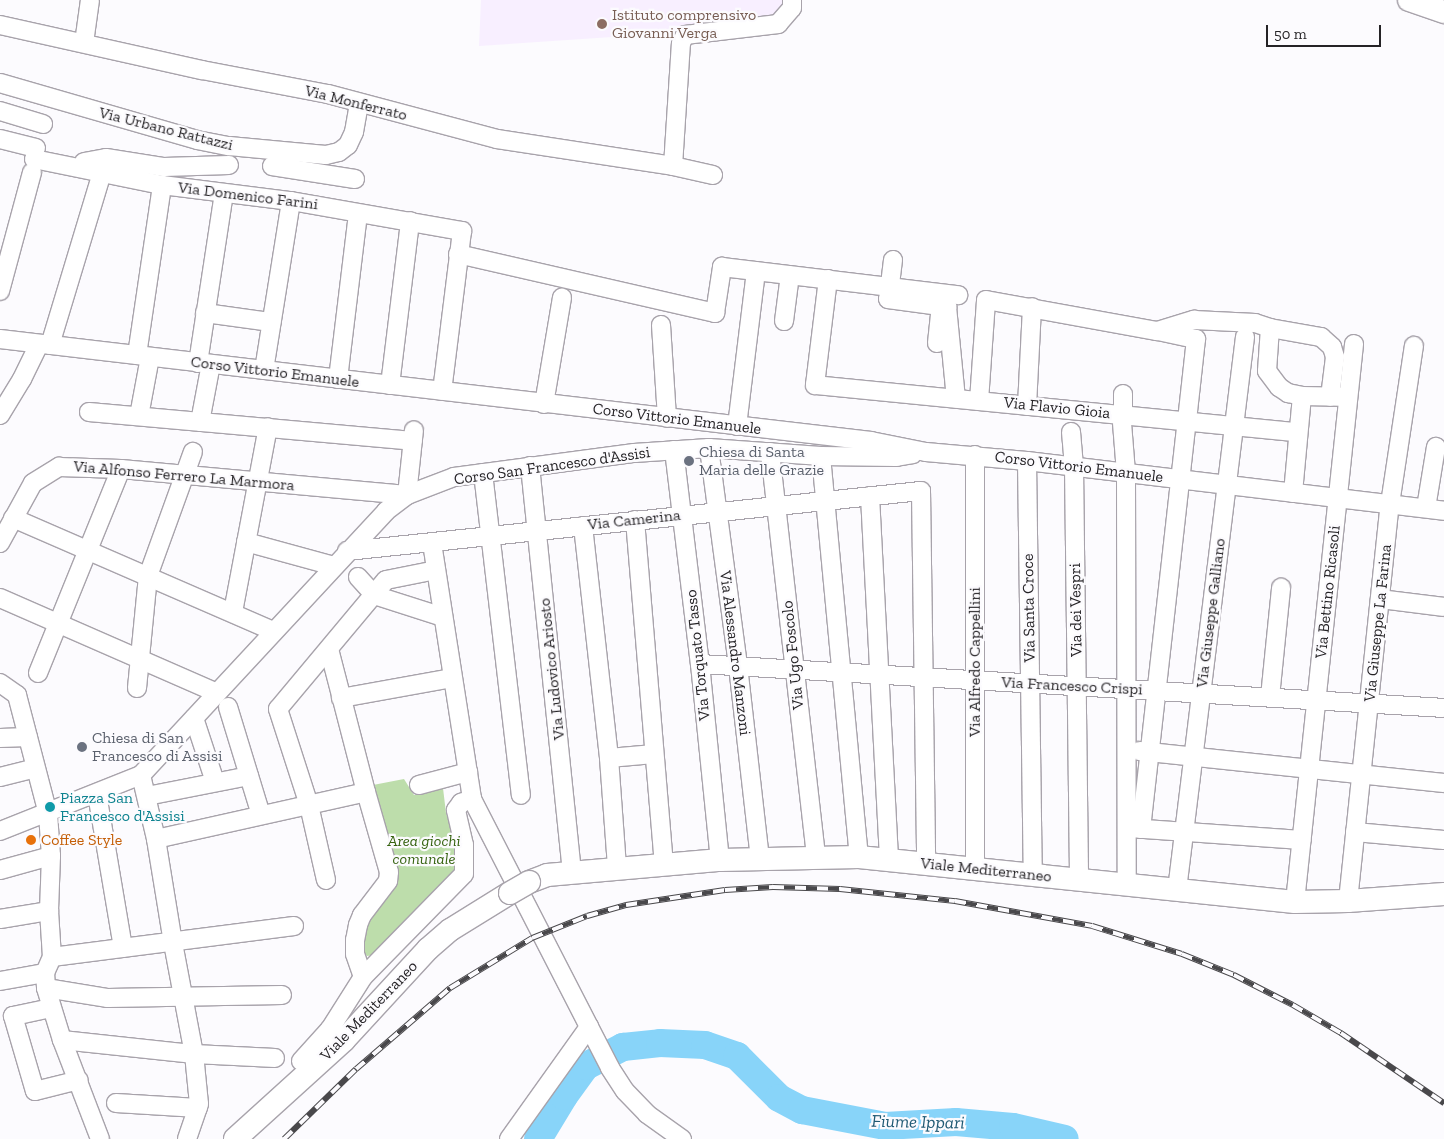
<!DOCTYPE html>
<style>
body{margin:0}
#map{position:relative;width:1444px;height:1139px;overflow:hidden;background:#fcfbfe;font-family:"Zilla Slab",serif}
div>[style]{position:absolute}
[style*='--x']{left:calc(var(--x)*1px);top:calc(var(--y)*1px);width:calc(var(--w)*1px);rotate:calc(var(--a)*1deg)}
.built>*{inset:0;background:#f8efff}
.green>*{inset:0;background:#bdddab}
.river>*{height:28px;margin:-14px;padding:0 14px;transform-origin:14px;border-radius:14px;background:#88d4f9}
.roads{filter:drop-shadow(1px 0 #a8a3ab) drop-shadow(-1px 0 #a8a3ab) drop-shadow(0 1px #a8a3ab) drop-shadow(0 -1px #a8a3ab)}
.minor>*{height:18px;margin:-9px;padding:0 9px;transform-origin:9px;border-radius:9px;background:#fff}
.major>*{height:22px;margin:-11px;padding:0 11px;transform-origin:11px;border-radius:11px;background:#fff}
.rail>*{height:5.5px;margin-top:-2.75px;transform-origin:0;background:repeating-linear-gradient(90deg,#fcfbfe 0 11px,#49484b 0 22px);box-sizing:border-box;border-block:1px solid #49484b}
.bridges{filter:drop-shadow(1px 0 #a8a3ab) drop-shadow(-1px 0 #a8a3ab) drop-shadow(0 1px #a8a3ab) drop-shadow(0 -1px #a8a3ab)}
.major-bridge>*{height:22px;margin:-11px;padding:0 11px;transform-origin:11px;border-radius:11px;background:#fff}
.dots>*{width:14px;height:14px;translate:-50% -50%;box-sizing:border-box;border:2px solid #fcfbfe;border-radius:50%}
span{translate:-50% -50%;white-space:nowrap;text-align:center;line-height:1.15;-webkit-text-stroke:4.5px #fcfbfe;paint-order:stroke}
.education-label{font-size:16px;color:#785e54}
.left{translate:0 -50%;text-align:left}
.street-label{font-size:16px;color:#252326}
.worship-label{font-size:16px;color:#5b616d}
.culture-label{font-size:16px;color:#0d838f}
.food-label{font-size:16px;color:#c56008}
.park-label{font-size:16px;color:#366310;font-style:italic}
.water-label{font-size:18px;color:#205a74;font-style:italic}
.scale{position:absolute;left:1266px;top:25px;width:115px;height:22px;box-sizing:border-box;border:2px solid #252326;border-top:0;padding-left:6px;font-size:15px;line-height:18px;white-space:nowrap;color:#252326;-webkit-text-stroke:4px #fcfbfe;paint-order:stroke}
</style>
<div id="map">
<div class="built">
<div style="clip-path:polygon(481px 0,785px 0,785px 5px,774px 17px,654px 34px,627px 31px,627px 36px,479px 46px)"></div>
</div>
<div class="green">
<div style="clip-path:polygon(404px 779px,414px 795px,443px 788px,446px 813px,456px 845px,456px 871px,374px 955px,367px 956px,362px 951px,363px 929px,394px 882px,373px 785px)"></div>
</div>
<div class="river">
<div style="--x:538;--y:1139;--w:50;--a:-58.8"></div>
<div style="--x:564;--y:1096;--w:37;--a:-54"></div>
<div style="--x:586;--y:1066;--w:42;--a:-27.2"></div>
<div style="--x:623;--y:1047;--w:37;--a:-6"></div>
<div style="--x:660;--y:1043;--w:45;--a:2.5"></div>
<div style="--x:705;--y:1045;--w:34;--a:19"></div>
<div style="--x:737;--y:1056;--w:59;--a:45"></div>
<div style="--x:779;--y:1098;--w:26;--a:28"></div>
<div style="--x:802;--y:1110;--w:85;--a:10.9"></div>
<div style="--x:885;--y:1126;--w:71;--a:-3.2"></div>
<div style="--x:956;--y:1122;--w:57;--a:5"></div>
<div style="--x:1013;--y:1127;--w:53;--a:13"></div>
</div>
<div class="roads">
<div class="minor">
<div style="--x:0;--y:25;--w:207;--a:12.6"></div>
<div style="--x:202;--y:70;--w:128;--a:10.8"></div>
<div style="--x:328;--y:94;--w:175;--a:14.9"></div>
<div style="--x:497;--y:139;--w:178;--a:8.7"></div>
<div style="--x:673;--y:166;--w:41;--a:12.7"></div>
<div style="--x:84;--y:43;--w:43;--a:-82.1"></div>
<div style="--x:0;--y:83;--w:205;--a:16.1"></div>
<div style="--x:197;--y:140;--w:33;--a:11"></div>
<div style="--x:229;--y:146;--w:97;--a:5.3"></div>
<div style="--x:326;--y:155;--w:13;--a:-13"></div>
<div style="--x:339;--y:152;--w:11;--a:-38"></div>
<div style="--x:348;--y:145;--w:14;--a:-65"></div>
<div style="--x:354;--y:132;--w:29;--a:-80"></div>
<div style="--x:0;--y:111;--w:45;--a:16.8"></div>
<div style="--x:0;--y:139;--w:37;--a:14"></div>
<div style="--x:34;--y:159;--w:131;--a:11.5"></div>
<div style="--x:162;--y:185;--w:130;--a:7.1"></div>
<div style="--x:291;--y:201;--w:174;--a:10"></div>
<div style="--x:462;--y:231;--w:161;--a:97.1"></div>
<div style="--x:84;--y:162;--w:22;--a:-10"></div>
<div style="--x:106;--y:158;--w:59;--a:8.8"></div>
<div style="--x:164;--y:167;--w:65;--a:-1.8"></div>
<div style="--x:272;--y:166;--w:84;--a:8.9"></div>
<div style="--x:673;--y:166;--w:123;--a:-86.3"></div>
<div style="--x:681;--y:43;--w:9;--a:-63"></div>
<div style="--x:685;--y:35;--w:94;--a:-6.7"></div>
<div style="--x:778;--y:24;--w:21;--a:-49"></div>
<div style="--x:792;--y:8;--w:8;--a:-90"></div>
<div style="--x:458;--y:254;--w:264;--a:12.9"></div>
<div style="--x:715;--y:313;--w:47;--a:-81.3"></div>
<div style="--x:722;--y:267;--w:238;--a:6.8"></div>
<div style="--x:893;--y:260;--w:39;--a:97"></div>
<div style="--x:888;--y:299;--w:60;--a:7.7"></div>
<div style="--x:947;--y:307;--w:92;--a:84.4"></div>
<div style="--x:828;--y:279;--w:107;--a:97"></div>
<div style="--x:815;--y:385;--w:485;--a:5.6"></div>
<div style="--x:0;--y:291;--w:123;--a:-74.9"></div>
<div style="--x:205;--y:313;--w:67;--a:7.8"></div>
<div style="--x:784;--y:321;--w:46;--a:-82.6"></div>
<div style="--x:661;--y:325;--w:93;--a:86.3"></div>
<div style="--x:1270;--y:328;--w:43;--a:94"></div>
<div style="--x:1267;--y:371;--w:20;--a:53"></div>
<div style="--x:1279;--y:387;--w:11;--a:34"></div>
<div style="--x:1288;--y:393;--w:14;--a:12"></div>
<div style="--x:1302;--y:396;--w:39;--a:1"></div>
<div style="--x:1158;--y:331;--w:39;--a:12"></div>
<div style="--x:1196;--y:339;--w:82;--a:96.3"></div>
<div style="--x:0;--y:339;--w:877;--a:6.68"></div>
<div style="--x:871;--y:441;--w:56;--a:11.3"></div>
<div style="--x:926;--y:452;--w:101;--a:5.1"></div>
<div style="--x:1027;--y:461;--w:420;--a:6.8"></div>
<div style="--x:937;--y:343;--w:29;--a:-84"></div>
<div style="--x:50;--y:345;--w:180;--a:-73.2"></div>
<div style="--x:137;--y:355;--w:172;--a:-81.6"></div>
<div style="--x:198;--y:363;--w:172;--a:-81.3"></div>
<div style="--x:264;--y:370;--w:171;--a:-80.9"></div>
<div style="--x:338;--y:379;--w:158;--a:-83.1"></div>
<div style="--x:390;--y:385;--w:165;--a:-83"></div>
<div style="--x:979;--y:401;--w:101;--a:-86"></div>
<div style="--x:986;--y:300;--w:174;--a:10.3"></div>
<div style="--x:1157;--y:331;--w:39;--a:-17"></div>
<div style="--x:1194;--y:320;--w:61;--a:2.8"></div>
<div style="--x:1255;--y:323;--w:16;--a:18"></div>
<div style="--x:1270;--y:328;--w:52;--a:10"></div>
<div style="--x:1321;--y:337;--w:15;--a:42"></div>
<div style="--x:1332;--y:347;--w:10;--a:73"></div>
<div style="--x:1335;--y:357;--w:40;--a:97.1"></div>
<div style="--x:544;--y:404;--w:108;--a:-80.4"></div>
<div style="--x:1027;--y:406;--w:99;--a:-87.1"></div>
<div style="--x:89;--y:412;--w:325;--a:5.1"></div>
<div style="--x:0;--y:415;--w:42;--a:-58.6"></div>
<div style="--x:22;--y:379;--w:39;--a:-64"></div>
<div style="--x:1123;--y:415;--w:21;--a:-90"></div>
<div style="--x:139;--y:416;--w:60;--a:-79.4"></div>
<div style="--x:200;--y:422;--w:59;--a:-79.3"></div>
<div style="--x:1122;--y:423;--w:50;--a:85.4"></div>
<div style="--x:1126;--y:473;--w:411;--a:89.9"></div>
<div style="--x:737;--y:426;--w:156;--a:-83"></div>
<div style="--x:1071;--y:432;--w:34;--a:85"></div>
<div style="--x:1074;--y:466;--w:413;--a:89.3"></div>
<div style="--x:709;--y:448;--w:220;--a:82.4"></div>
<div style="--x:738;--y:666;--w:193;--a:83.5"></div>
<div style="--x:674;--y:450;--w:216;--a:83.1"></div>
<div style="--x:700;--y:664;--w:197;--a:84.2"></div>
<div style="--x:770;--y:452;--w:408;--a:83.5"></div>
<div style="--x:821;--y:456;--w:403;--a:84.6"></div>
<div style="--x:1027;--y:461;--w:414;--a:89.2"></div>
<div style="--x:530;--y:466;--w:409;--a:84.1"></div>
<div style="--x:483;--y:473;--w:324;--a:83.3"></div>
<div style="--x:1293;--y:493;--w:97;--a:-84.7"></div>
<div style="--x:870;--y:496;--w:363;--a:87"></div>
<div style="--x:1426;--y:508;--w:62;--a:-80.7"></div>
<div style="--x:13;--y:518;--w:283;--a:23.5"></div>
<div style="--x:635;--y:520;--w:346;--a:85.2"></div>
<div style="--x:583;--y:526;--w:233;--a:83.6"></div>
<div style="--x:609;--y:758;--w:110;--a:85.8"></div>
<div style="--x:246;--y:542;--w:91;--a:15.3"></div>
<div style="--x:0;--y:543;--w:68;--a:-61.2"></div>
<div style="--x:33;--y:483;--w:31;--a:-32"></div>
<div style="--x:59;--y:467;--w:62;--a:1.8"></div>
<div style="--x:121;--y:469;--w:287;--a:5.2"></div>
<div style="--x:407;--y:495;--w:65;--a:-83.9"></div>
<div style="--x:432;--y:543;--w:259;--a:81.1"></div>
<div style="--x:472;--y:799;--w:302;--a:62.8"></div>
<div style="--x:610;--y:1068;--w:27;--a:57"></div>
<div style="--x:625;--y:1091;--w:32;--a:46"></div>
<div style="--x:647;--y:1114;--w:43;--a:35.5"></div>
<div style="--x:347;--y:551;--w:577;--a:-5.97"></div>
<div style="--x:921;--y:491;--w:373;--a:89.2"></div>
<div style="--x:358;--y:577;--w:24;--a:48"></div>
<div style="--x:374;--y:595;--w:72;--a:17.7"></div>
<div style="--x:0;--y:598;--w:237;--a:23.6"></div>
<div style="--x:1380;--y:599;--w:64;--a:7.1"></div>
<div style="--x:233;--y:612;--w:188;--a:-79.3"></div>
<div style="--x:329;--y:649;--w:148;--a:75.5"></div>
<div style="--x:366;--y:792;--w:83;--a:74"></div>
<div style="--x:389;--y:872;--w:9;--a:96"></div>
<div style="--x:388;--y:881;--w:43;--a:127.4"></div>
<div style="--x:362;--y:915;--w:11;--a:112"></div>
<div style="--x:358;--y:925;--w:15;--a:101"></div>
<div style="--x:355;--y:940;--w:14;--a:90"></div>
<div style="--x:355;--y:954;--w:24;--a:71"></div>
<div style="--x:700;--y:664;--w:745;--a:3.38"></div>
<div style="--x:38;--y:673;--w:220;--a:-67.9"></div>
<div style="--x:0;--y:683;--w:21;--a:35"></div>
<div style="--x:17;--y:695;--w:123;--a:75.4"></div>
<div style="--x:48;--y:814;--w:42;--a:85.9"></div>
<div style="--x:51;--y:856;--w:55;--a:92.1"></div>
<div style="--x:49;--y:911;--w:46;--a:86.3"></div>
<div style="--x:52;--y:957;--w:17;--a:114"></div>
<div style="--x:45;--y:973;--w:15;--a:86"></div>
<div style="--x:46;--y:988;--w:54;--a:72.9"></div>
<div style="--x:62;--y:1040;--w:106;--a:69"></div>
<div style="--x:137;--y:688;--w:113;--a:-84.4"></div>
<div style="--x:148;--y:576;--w:132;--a:-70.1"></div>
<div style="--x:1270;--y:697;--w:110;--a:-84.2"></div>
<div style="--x:341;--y:698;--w:113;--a:-10.2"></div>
<div style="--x:228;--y:707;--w:113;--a:73"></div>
<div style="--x:194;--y:718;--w:67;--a:71.8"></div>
<div style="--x:0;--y:738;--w:28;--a:-2"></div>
<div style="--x:1139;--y:751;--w:307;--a:6"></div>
<div style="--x:609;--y:758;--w:45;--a:-5.1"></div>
<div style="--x:141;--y:775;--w:66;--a:76.8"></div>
<div style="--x:156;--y:839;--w:105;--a:80.7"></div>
<div style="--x:173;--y:943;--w:113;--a:79.3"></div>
<div style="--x:194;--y:1054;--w:50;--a:84.3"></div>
<div style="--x:199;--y:1104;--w:37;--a:109"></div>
<div style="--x:0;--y:777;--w:36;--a:-14"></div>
<div style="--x:419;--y:785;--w:51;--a:-14.9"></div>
<div style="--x:97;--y:794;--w:156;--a:80.4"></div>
<div style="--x:147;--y:796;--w:104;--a:-11.1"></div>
<div style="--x:1130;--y:828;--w:172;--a:4"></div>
<div style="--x:1141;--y:829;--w:404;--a:-83.6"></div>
<div style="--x:0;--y:831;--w:152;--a:-21.7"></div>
<div style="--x:141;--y:775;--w:360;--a:-47.1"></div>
<div style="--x:386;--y:511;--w:26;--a:-37"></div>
<div style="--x:407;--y:495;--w:50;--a:-21"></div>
<div style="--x:454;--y:477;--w:182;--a:-7.6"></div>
<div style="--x:634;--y:453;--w:75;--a:-3.8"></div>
<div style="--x:709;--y:448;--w:112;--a:4.1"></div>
<div style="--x:821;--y:456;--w:75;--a:0.8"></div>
<div style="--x:896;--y:457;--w:17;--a:-10"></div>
<div style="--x:1355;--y:832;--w:89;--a:5.1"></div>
<div style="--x:156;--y:839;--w:215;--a:-12.6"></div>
<div style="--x:975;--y:869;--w:414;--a:-90"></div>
<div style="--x:0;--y:870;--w:53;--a:-15.4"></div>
<div style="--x:326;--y:880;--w:77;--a:-102.8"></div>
<div style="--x:309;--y:805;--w:101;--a:-107.9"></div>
<div style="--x:278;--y:709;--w:168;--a:-50.1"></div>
<div style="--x:386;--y:580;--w:51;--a:-11.3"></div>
<div style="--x:1177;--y:890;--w:557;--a:-82.99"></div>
<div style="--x:1348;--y:901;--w:399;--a:-84"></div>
<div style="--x:1390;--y:504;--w:160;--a:-81.4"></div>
<div style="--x:1295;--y:902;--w:561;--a:-83.96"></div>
<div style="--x:0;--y:919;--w:50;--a:-9.3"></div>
<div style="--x:52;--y:957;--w:244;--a:-7.3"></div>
<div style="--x:0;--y:981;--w:46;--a:-10.1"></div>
<div style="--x:46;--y:988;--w:63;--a:9.2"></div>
<div style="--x:108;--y:998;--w:174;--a:-1"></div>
<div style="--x:51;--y:1008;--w:39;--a:168"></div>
<div style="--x:13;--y:1016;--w:78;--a:73.7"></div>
<div style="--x:35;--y:1091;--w:45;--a:-14"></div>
<div style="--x:62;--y:1040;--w:133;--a:6.1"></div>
<div style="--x:194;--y:1054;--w:81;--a:2.8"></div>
<div style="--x:344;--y:1040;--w:18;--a:-142"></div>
<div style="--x:330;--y:1029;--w:62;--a:-57.6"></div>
<div style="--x:363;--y:977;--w:144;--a:-45.6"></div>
<div style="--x:464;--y:874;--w:29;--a:-90"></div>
<div style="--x:464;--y:845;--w:36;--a:-103"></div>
<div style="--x:456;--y:810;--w:9;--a:-54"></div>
<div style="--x:461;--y:803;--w:12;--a:-20"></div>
<div style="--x:301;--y:1061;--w:43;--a:-47.8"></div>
<div style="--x:116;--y:1103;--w:82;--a:3.5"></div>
<div style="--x:509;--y:1139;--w:138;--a:-54.5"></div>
</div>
<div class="major">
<div style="--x:1409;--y:0;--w:37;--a:19"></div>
<div style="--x:529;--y:882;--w:19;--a:-21"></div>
<div style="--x:547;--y:875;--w:174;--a:-5"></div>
<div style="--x:720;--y:860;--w:139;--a:-1.2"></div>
<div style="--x:859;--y:857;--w:438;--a:5.9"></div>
<div style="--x:1295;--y:902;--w:53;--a:-1.1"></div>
<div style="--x:1348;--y:901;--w:96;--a:-4.2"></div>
<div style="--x:235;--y:1139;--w:147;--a:-42.2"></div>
<div style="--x:344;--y:1040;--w:124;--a:-47.3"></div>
<div style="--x:428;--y:949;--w:29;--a:-41"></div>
<div style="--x:450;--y:930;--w:70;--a:-31.7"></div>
</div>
</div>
<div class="rail">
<div style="--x:284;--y:1139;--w:100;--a:-44.2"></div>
<div style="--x:356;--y:1069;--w:124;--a:-40.8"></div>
<div style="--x:450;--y:988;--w:96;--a:-31.4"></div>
<div style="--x:532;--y:938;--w:59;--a:-21.8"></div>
<div style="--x:587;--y:916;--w:41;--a:-15.8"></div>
<div style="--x:626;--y:905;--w:100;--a:-8.6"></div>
<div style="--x:725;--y:890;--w:48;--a:-3.6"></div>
<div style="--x:773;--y:887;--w:67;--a:1.7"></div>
<div style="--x:840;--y:889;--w:116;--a:6"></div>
<div style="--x:955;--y:901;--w:139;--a:10.3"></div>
<div style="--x:1092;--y:926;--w:94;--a:17.3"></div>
<div style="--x:1182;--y:954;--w:56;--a:22"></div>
<div style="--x:1234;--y:975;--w:66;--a:27"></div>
<div style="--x:1293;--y:1005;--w:56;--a:30.3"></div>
<div style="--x:1341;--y:1033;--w:125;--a:34.2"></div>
</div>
<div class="bridges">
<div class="major-bridge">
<div style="--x:510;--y:893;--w:22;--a:-30"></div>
</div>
</div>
<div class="dots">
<div style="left:602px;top:24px;background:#8d6e63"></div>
<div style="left:689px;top:461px;background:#6b7280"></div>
<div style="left:82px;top:747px;background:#6b7280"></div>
<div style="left:50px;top:807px;background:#0f9aa8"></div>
<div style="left:31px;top:840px;background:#e8710a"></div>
</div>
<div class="education-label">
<span class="left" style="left:612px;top:24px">Istituto comprensivo<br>Giovanni Verga</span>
</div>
<div class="street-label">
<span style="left:356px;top:103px;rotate:14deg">Via Monferrato</span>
<span style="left:166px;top:129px;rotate:14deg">Via Urbano Rattazzi</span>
<span style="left:248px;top:196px;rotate:7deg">Via Domenico Farini</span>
<span style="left:275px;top:372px;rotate:7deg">Corso Vittorio Emanuele</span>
<span style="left:1057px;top:408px;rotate:6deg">Via Flavio Gioia</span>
<span style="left:677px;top:419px;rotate:7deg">Corso Vittorio Emanuele</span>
<span style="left:552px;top:466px;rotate:-8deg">Corso San Francesco d'Assisi</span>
<span style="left:1079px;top:467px;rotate:7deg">Corso Vittorio Emanuele</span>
<span style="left:184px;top:476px;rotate:5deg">Via Alfonso Ferrero La Marmora</span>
<span style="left:634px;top:520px;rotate:-6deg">Via Camerina</span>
<span style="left:1328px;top:592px;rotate:-84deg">Via Bettino Ricasoli</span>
<span style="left:1029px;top:608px;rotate:-91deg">Via Santa Croce</span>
<span style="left:1076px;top:610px;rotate:-91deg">Via dei Vespri</span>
<span style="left:1211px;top:613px;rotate:-83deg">Via Giuseppe Galliano</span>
<span style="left:1378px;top:623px;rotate:-84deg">Via Giuseppe La Farina</span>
<span style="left:735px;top:653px;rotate:83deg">Via Alessandro Manzoni</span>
<span style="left:698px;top:655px;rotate:-96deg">Via Torquato Tasso</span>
<span style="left:793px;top:655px;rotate:-96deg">Via Ugo Foscolo</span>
<span style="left:975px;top:662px;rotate:-90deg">Via Alfredo Cappellini</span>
<span style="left:552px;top:669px;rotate:-96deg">Via Ludovico Ariosto</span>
<span style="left:1072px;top:686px;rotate:3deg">Via Francesco Crispi</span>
<span style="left:986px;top:870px;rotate:6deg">Viale Mediterraneo</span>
<span style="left:369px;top:1011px;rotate:-46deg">Viale Mediterraneo</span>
</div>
<div class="worship-label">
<span class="left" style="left:699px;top:461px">Chiesa di Santa<br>Maria delle Grazie</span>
<span class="left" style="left:92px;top:747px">Chiesa di San<br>Francesco di Assisi</span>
</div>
<div class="culture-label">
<span class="left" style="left:60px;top:807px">Piazza San<br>Francesco d'Assisi</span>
</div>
<div class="food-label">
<span class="left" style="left:41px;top:840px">Coffee Style</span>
</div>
<div class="park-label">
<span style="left:424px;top:850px">Area giochi<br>comunale</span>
</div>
<div class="water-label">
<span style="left:918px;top:1122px;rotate:1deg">Fiume Ippari</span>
</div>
<div class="scale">50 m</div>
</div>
